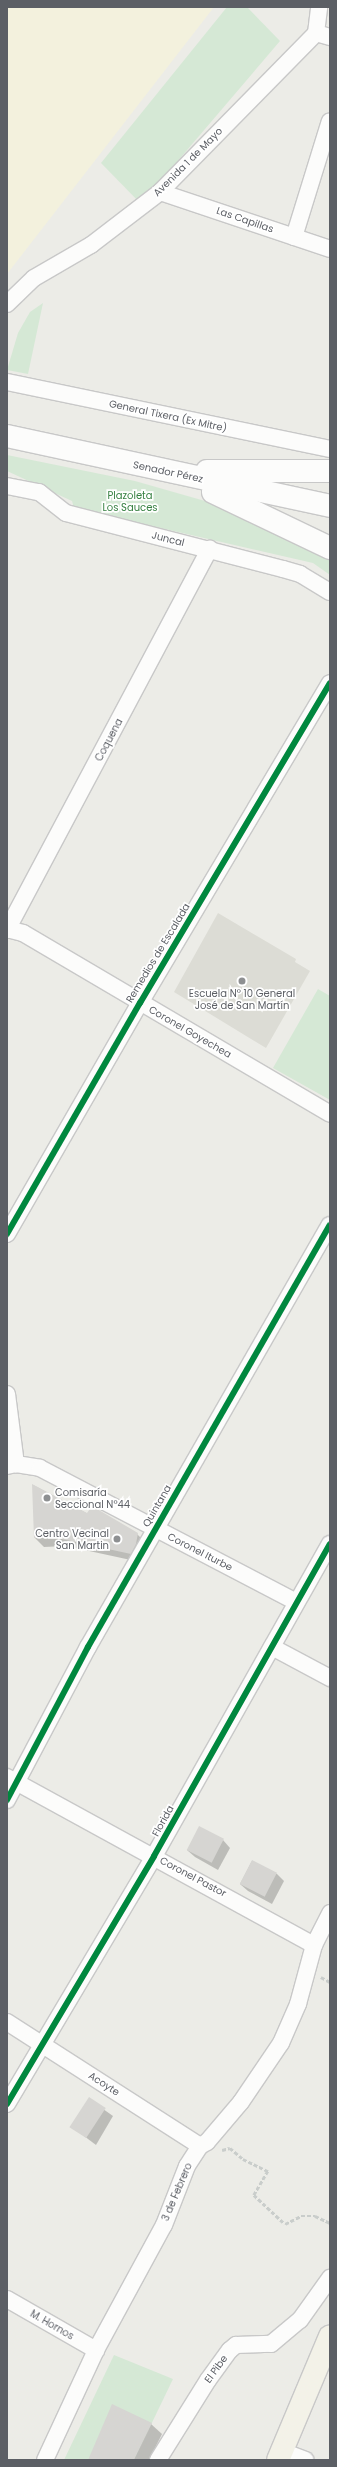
<!DOCTYPE html>
<meta charset="utf-8">
<style>
body{margin:0}
#map{position:relative;width:337px;height:2467px;overflow:hidden;background:#ecece7;font-family:Poppins,sans-serif}
div>[style]{position:absolute}
[style*='--x']{left:calc(var(--x)*1px);top:calc(var(--y)*1px);width:calc(var(--w)*1px);rotate:calc(var(--a)*1deg)}
.education>*{inset:0;background:#dcdcd5}
.green>*{inset:0;background:#d5e8d5}
.sand>*{inset:0;background:#f3f1dd}
.shadow>*{inset:0;background:#0003}
.building>*{inset:0;background:#d6d5d2;transform-origin:0 0}
.path>*{height:2.5px;margin-top:-1.25px;transform-origin:0;background:repeating-linear-gradient(90deg,#c9cdcb 0 4px,transparent 0 6px)}
.roads{filter:drop-shadow(1px 0 #c8c8c8) drop-shadow(-1px 0 #c8c8c8) drop-shadow(0 1px #c8c8c8) drop-shadow(0 -1px #c8c8c8)}
.minor>*{height:16px;margin:-8px;padding:0 8px;transform-origin:8px;border-radius:8px;background:#fcfcfb}
.secondary>*{height:22px;margin:-11px;padding:0 11px;transform-origin:11px;border-radius:11px;background:#fcfcfb}
.primary>*{height:22px;margin:-11px;padding:0 11px;transform-origin:11px;border-radius:11px;background:#f3f2e8}
.cycleway>*{height:6px;margin:-3px;padding:0 3px;transform-origin:3px;border-radius:3px;background:#00873e}
.dots>*{width:11px;height:11px;translate:-50% -50%;box-sizing:border-box;border:2px solid #fff;border-radius:50%}
span{translate:-50% -50%;white-space:nowrap;text-align:center;line-height:1.15;-webkit-text-stroke:3.5px #fff;paint-order:stroke}
.street-label{font-size:10px;color:#5c5f65}
.park-label{font-size:10px;color:#378142}
.poi-label{font-size:10px;color:#5c5f65}
.left{translate:0 -50%;text-align:left}
.right{translate:-100% -50%;text-align:right}
.frame{position:absolute;inset:0;border:8px solid #5c5f65;pointer-events:none}
</style>
<div id="map">
<div class="education">
<div style="clip-path:polygon(218px 913px,296px 959px,295px 962px,310px 971px,266px 1048px,174px 992px)"></div>
</div>
<div class="green">
<div style="clip-path:polygon(227px 7px,247px 7px,280px 41px,141px 204px,101px 163px)"></div>
<div style="clip-path:polygon(43px 303px,28px 374px,7px 370px,18px 333px,30px 312px)"></div>
<div style="clip-path:polygon(7px 455px,135px 481px,219px 505px,330px 552px,330px 575px,313px 563px,74px 508px,72px 501px,7px 471px)"></div>
<div style="clip-path:polygon(318px 989px,330px 996px,330px 1100px,273px 1068px)"></div>
<div style="clip-path:polygon(114px 2355px,173px 2379px,134px 2460px,64px 2460px)"></div>
</div>
<div class="sand">
<div style="clip-path:polygon(7px 7px,214px 7px,7px 274px)"></div>
</div>
<div class="shadow">
<div style="clip-path:polygon(33px 1485px,88px 1514px,137px 1534px,146px 1543px,140px 1562px,66px 1546px,44px 1547px,35px 1538px)"></div>
<div style="clip-path:polygon(223px 1840px,230px 1848px,218px 1870px,195px 1857px,187px 1850px)"></div>
<div style="clip-path:polygon(252px 1861px,277px 1874px,284px 1881px,272px 1904px,248px 1891px,240px 1884px)"></div>
<div style="clip-path:polygon(89px 2099px,113px 2116px,96px 2145px,72px 2127px)"></div>
<div style="clip-path:polygon(151px 2424px,162px 2434px,149px 2460px,90px 2460px)"></div>
</div>
<div class="building">
<div style="clip-path:polygon(32px 1484px,87px 1513px,92px 1506px,138px 1533px,136px 1544px,131px 1554px,57px 1538px,34px 1538px)"></div>
<div style="left:199px;top:1826px;width:28px;height:27px;rotate:27deg"></div>
<div style="left:252px;top:1860px;width:28px;height:27px;rotate:27deg"></div>
<div style="left:89px;top:2097px;width:20px;height:36px;rotate:33deg"></div>
<div style="clip-path:polygon(112px 2404px,152px 2423px,134px 2460px,88px 2460px)"></div>
</div>
<div class="path">
<div style="--x:321;--y:1977;--w:10;--a:29"></div>
<div style="--x:222;--y:2150;--w:8;--a:-14"></div>
<div style="--x:230;--y:2148;--w:17;--a:40"></div>
<div style="--x:243;--y:2159;--w:28;--a:26"></div>
<div style="--x:268;--y:2171;--w:28;--a:120"></div>
<div style="--x:254;--y:2195;--w:42;--a:43.1"></div>
<div style="--x:285;--y:2224;--w:18;--a:-27"></div>
<div style="--x:301;--y:2216;--w:14;--a:0"></div>
<div style="--x:315;--y:2216;--w:17;--a:25"></div>
</div>
<div class="roads">
<div class="minor">
<div style="--x:316;--y:33;--w:15;--a:16"></div>
<div style="--x:160;--y:192;--w:179;--a:18.5"></div>
<div style="--x:294;--y:237;--w:121;--a:-72.8"></div>
<div style="--x:7;--y:304;--w:37;--a:-44"></div>
<div style="--x:34;--y:278;--w:66;--a:-30.1"></div>
<div style="--x:91;--y:245;--w:87;--a:-37.5"></div>
<div style="--x:160;--y:192;--w:223;--a:-45.5"></div>
<div style="--x:316;--y:33;--w:26;--a:-83"></div>
<div style="--x:7;--y:382;--w:330;--a:11.7"></div>
<div style="--x:7;--y:486;--w:33;--a:11"></div>
<div style="--x:39;--y:492;--w:34;--a:38"></div>
<div style="--x:66;--y:513;--w:224;--a:14.5"></div>
<div style="--x:283;--y:569;--w:18;--a:16"></div>
<div style="--x:300;--y:574;--w:35;--a:31"></div>
<div style="--x:7;--y:929;--w:16;--a:14"></div>
<div style="--x:23;--y:933;--w:356;--a:30.5"></div>
<div style="--x:7;--y:930;--w:432;--a:-62"></div>
<div style="--x:7;--y:1234;--w:267;--a:-60.1"></div>
<div style="--x:140;--y:1003;--w:372;--a:-59.3"></div>
<div style="--x:7;--y:1394;--w:71;--a:82.7"></div>
<div style="--x:7;--y:1466;--w:9;--a:-13"></div>
<div style="--x:16;--y:1464;--w:24;--a:9"></div>
<div style="--x:40;--y:1468;--w:289;--a:27.6"></div>
<div style="--x:272;--y:1647;--w:66;--a:28.1"></div>
<div style="--x:7;--y:1777;--w:350;--a:28.7"></div>
<div style="--x:7;--y:1800;--w:173;--a:-62.1"></div>
<div style="--x:88;--y:1647;--w:486;--a:-60.2"></div>
<div style="--x:7;--y:2022;--w:229;--a:32.7"></div>
<div style="--x:7;--y:2104;--w:288;--a:-59.3"></div>
<div style="--x:154;--y:1856;--w:358;--a:-60.6"></div>
<div style="--x:7;--y:2299;--w:103;--a:29.8"></div>
<div style="--x:282;--y:2451;--w:25;--a:21"></div>
<div style="--x:45;--y:2460;--w:121;--a:-65.1"></div>
<div style="--x:96;--y:2350;--w:142;--a:-61.5"></div>
<div style="--x:164;--y:2225;--w:63;--a:-68.7"></div>
<div style="--x:187;--y:2166;--w:24;--a:-57"></div>
<div style="--x:200;--y:2146;--w:8;--a:-30"></div>
<div style="--x:207;--y:2142;--w:52;--a:-49.6"></div>
<div style="--x:241;--y:2102;--w:71;--a:-55.9"></div>
<div style="--x:281;--y:2043;--w:43;--a:-66.4"></div>
<div style="--x:298;--y:2004;--w:61;--a:-74.8"></div>
<div style="--x:314;--y:1945;--w:36;--a:-63"></div>
<div style="--x:158;--y:2460;--w:94;--a:-58"></div>
<div style="--x:208;--y:2380;--w:37;--a:-54"></div>
<div style="--x:230;--y:2350;--w:8;--a:-40"></div>
<div style="--x:236;--y:2345;--w:35;--a:-2"></div>
<div style="--x:271;--y:2344;--w:38;--a:-40"></div>
<div style="--x:300;--y:2320;--w:52;--a:-54.5"></div>
</div>
<div class="secondary">
<div style="--x:7;--y:436;--w:330;--a:12.2"></div>
<div style="--x:207;--y:471;--w:123;--a:0"></div>
<div style="--x:213;--y:492;--w:130;--a:25.6"></div>
</div>
<div class="primary">
<div style="--x:278;--y:2460;--w:134;--a:-67.2"></div>
</div>
</div>
<div class="cycleway">
<div style="--x:7;--y:1234;--w:267;--a:-60.1"></div>
<div style="--x:140;--y:1003;--w:372;--a:-59.3"></div>
<div style="--x:7;--y:1800;--w:173;--a:-62.1"></div>
<div style="--x:88;--y:1647;--w:486;--a:-60.2"></div>
<div style="--x:7;--y:2104;--w:288;--a:-59.3"></div>
<div style="--x:154;--y:1856;--w:358;--a:-60.6"></div>
</div>
<div class="dots">
<div style="left:242px;top:981px;background:#8e9092"></div>
<div style="left:47px;top:1498px;background:#8e9092"></div>
<div style="left:117px;top:1539px;background:#8e9092"></div>
</div>
<div class="street-label">
<span style="left:188px;top:162px;rotate:-45deg">Avenida 1 de Mayo</span>
<span style="left:245px;top:220px;rotate:19deg">Las Capillas</span>
<span style="left:168px;top:416px;rotate:12deg">General Tixera (Ex Mitre)</span>
<span style="left:168px;top:472px;rotate:12deg">Senador Pérez</span>
<span style="left:168px;top:539px;rotate:14deg">Juncal</span>
<span style="left:109px;top:740px;rotate:-62deg">Coquena</span>
<span style="left:158px;top:953px;rotate:-59deg">Remedios de Escalada</span>
<span style="left:190px;top:1032px;rotate:30deg">Coronel Goyechea</span>
<span style="left:157px;top:1506px;rotate:-60deg">Quintana</span>
<span style="left:200px;top:1552px;rotate:27deg">Coronel Iturbe</span>
<span style="left:163px;top:1821px;rotate:-61deg">Florida</span>
<span style="left:193px;top:1877px;rotate:28deg">Coronel Pastor</span>
<span style="left:104px;top:2084px;rotate:33deg">Acoyte</span>
<span style="left:177px;top:2192px;rotate:-67deg">3 de Febrero</span>
<span style="left:52px;top:2325px;rotate:30deg">M. Hornos</span>
<span style="left:216px;top:2369px;rotate:-54deg">El Pibe</span>
</div>
<div class="park-label">
<span style="left:130px;top:501px">Plazoleta<br>Los Sauces</span>
</div>
<div class="poi-label">
<span style="left:242px;top:999px">Escuela N° 10 General<br>José de San Martín</span>
<span class="left" style="left:55px;top:1498px">Comisaría<br>Seccional N°44</span>
<span class="right" style="left:109px;top:1539px">Centro Vecinal<br>San Martin</span>
</div>
<div class="frame"></div>
</div>
